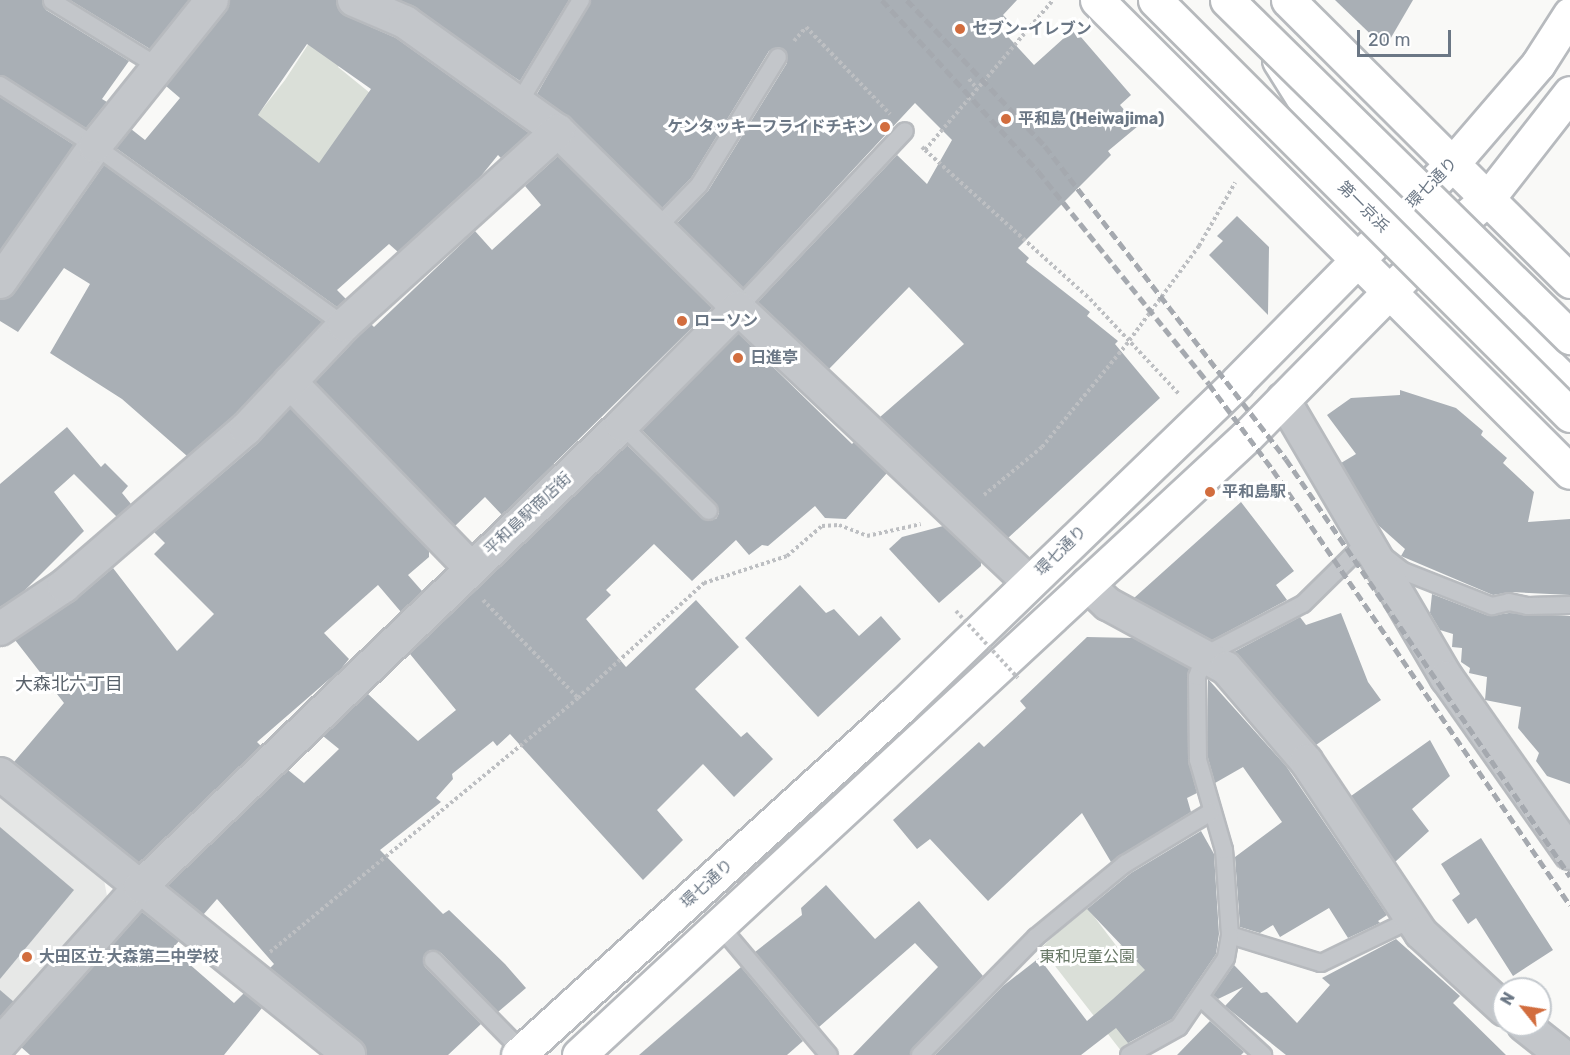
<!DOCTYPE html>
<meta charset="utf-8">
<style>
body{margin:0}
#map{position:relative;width:1570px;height:1055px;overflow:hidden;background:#f9f9f7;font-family:Rubik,"Noto Sans JP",sans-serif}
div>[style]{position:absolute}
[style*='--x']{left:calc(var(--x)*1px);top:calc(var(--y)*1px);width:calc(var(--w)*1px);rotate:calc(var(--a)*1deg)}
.built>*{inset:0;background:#e7e8e7}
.green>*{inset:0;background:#dadfd8}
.building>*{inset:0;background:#a9afb5}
.path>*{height:4px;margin-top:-2px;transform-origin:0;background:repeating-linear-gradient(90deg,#bdbfc2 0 3px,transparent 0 6px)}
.roads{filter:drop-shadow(2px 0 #b7babe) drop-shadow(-2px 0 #b7babe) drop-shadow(0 2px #b7babe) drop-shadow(0 -2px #b7babe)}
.service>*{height:16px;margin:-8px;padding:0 8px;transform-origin:8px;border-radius:8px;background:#c3c6ca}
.minor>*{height:32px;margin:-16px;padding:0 16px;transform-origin:16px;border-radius:16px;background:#c3c6ca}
.primary>*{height:33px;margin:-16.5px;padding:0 16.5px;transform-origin:16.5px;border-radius:16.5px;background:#fff}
.trunk>*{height:33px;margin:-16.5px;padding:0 16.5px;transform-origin:16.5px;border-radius:16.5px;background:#fff}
.rail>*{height:4.5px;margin-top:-2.25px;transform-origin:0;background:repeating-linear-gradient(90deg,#a5a9af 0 9px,transparent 0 13.5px)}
.path-bridge>*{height:4px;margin-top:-2px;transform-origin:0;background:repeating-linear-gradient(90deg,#bdbfc2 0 3px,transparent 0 6px)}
.bridges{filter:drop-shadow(2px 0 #b6b9bc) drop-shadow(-2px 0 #b6b9bc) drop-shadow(0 2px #b6b9bc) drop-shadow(0 -2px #b6b9bc)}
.trunk-bridge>*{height:33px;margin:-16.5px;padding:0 16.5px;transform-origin:16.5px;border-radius:16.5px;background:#fff}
.dots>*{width:16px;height:16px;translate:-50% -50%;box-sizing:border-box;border:3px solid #fff;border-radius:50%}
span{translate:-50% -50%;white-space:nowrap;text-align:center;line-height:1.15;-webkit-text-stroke:6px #fff;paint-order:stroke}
.poi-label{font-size:16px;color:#6b7785;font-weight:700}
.left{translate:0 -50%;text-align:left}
.right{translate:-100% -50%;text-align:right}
.street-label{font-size:16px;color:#6b7785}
.park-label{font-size:16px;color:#677765}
.neighbourhood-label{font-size:18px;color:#58616a}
.north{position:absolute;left:1492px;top:977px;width:60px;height:60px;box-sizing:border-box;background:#fff;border:2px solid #c4c9ce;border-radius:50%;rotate:300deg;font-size:16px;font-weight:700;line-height:24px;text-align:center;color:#6b7785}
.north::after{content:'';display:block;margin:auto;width:21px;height:27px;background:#d26d3e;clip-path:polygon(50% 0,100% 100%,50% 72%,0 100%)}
.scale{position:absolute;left:1357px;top:30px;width:94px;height:27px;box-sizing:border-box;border:3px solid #6b7785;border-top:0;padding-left:8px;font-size:18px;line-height:21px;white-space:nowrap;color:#6b7785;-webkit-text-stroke:4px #fff;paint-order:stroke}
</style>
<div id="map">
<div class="built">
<div style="clip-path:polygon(0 795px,104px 880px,107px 896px,0 1019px)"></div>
</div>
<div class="green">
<div style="clip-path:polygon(337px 0,354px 0,378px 11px,338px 67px,370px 93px,308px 181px,235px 144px,285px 80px)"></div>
<div style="clip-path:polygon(1086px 906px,1118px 948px,1132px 933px,1158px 963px,1104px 1008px,1133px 1046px,1122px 1052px,1041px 948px)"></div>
</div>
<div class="building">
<div style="clip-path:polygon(0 0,42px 0,46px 10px,129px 61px,102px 99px,107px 102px,86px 128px,0 75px)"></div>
<div style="clip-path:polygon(70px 0,189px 0,150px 49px)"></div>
<div style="clip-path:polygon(evenodd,230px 0,336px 0,346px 16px,396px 38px,529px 133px,501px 158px,498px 155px,481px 176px,398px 252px,389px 244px,337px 290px,346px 299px,337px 307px,116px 148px,131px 129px,145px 140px,180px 98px,166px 86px,226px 11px,230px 0,307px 44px,371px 89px,319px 163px,258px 115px,307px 44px)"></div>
<div style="clip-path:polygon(399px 0,569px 0,520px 81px)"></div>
<div style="clip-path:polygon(591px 0,1017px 0,1003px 15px,1009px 21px,1000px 28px,1034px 65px,1074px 29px,1131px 95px,1120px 105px,1138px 126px,1108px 151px,1111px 155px,1018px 248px,1029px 258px,1026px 262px,1090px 312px,1087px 316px,1118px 341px,1115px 344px,1160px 398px,1008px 538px,880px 417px,964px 344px,909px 287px,829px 369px,758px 302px,897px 155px,927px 184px,952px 140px,915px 103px,743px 288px,677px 223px,708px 191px,787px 63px,787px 53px,779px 47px,769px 51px,691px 178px,662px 208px,570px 118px,537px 94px)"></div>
<div style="clip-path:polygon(1335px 0,1413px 0,1385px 48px)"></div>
<div style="clip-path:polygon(0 97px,74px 145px,0 251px)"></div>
<div style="clip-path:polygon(558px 156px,712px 308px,502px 515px,485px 497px,455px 526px,315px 382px,357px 338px,371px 324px,374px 327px,475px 231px,492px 250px,541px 205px,525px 186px)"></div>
<div style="clip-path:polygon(104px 165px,322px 322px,234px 416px,187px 456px,122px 399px,50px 353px,90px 284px,64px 268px,18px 332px,0 321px,0 300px,15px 292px)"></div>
<div style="clip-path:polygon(1237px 216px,1269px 247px,1268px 315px,1209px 255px,1223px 241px,1217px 236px)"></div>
<div style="clip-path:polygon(738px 333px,852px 444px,854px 442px,887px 473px,846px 519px,825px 518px,815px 506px,768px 546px,762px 545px,749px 555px,736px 540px,692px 581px,654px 544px,606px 590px,611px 595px,586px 619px,626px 667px,696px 600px,739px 647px,695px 689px,741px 737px,747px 732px,773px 759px,734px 797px,703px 764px,657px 810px,683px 840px,643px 880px,510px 734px,497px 746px,493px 741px,452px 774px,453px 779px,436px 798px,441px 802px,380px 850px,443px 914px,449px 910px,505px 964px,526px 988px,498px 1012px,441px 953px,430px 950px,423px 958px,425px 967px,481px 1024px,448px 1055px,367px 1055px,360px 1041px,270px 968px,274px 964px,217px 899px,203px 915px,167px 886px,288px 770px,304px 783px,339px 749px,323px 736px,368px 694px,418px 741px,456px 710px,410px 654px,627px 445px,702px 518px,716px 519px,719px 513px,716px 504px,642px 430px)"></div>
<div style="clip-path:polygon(1400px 390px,1456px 408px,1483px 431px,1481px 435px,1507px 458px,1503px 463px,1534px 492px,1528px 522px,1570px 519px,1570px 595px,1511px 592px,1493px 595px,1401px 556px,1405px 549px,1378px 525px,1341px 463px,1356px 454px,1327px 415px,1351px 398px,1400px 395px)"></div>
<div style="clip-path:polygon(290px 408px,429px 550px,429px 557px,408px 575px,422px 591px,401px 612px,378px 585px,324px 633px,349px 659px,341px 669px,257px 742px,261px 746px,139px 863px,14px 762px,64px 703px,15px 640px,74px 601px,113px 568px,177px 651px,214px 614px,154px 554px,165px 543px,154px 532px,258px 443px)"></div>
<div style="clip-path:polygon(67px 427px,101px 467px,105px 463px,128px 486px,122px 493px,131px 504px,117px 517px,74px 474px,54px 492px,84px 531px,22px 593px,0 607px,0 484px)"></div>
<div style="clip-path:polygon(1241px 502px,1294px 571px,1276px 585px,1287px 600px,1212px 640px,1134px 598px)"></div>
<div style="clip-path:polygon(943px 526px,981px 561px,981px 566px,939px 603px,889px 549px,902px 537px)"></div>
<div style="clip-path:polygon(800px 585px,826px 613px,834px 609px,859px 636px,881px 616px,901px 639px,818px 717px,745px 638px)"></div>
<div style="clip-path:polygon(1432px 594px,1489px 616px,1509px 613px,1570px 616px,1570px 784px,1547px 776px,1536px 761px,1539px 753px,1518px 728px,1521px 707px,1485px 700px,1487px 677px,1469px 673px,1470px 668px,1461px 662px,1462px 648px,1452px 647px,1453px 634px,1440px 630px,1430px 613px)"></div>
<div style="clip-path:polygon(1341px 613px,1368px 682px,1381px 700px,1316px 745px,1234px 652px,1300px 617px,1306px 625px)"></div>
<div style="clip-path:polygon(1087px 637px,1133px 638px,1189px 668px,1188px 760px,1197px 793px,1187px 798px,1191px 812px,1111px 862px,1082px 813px,988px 901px,930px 839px,917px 849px,893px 820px,979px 742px,984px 747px,1026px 708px,1020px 701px)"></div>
<div style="clip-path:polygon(1208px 679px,1286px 766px,1387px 915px,1378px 921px,1380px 923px,1348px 938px,1329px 908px,1280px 937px,1273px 925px,1260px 933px,1240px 927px,1235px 857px,1282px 822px,1243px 767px,1215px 783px,1208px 758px)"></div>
<div style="clip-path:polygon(1430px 740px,1450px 776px,1412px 809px,1429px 831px,1395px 862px,1351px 796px)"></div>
<div style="clip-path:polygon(0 827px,74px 890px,0 979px)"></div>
<div style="clip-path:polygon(1201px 831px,1214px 854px,1219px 934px,1216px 954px,1172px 1019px,1128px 1043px,1116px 1028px,1081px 1055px,935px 1055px,1003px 986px,1039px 958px,1087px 1021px,1113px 999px,1145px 970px,1087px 909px,1131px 873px)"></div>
<div style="clip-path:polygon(1481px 838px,1553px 950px,1513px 976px,1476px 918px,1468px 924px,1452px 900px,1460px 894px,1441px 864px)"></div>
<div style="clip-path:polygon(826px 885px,875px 939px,919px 901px,983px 976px,910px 1055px,853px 1055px,938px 967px,915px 943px,819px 1027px,755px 952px,802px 915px,801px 908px)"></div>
<div style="clip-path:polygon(142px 912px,179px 941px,172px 949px,234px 1003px,244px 993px,262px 1008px,224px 1055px,30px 1055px,21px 1047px)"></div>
<div style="clip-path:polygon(1396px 939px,1460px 996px,1453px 1003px,1506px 1055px,1286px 1055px,1225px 1006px,1243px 987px,1218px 999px,1213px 995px,1234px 965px,1261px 993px,1267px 992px,1297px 1023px,1330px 985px,1322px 978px)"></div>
<div style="clip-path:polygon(741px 967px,803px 1041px,787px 1055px,639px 1055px)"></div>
<div style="clip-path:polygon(0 990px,14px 1002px,0 1017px)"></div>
<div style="clip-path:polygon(1210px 1021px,1244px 1052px,1241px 1055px,1177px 1055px)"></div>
</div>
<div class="path">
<div style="--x:794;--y:41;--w:18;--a:-49"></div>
<div style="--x:806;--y:27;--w:121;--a:46"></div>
<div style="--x:969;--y:79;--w:13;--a:51"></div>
<div style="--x:922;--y:147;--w:4;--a:45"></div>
<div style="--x:925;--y:150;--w:197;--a:-49.5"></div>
<div style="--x:925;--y:150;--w:222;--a:42.1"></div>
<div style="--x:1090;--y:299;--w:130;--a:46.9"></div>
<div style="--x:984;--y:495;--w:75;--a:-39.6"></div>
<div style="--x:1042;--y:447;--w:132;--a:-50.5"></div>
<div style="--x:1126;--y:345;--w:123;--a:-53.6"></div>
<div style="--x:1199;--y:246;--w:73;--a:-60.3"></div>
<div style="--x:483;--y:600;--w:136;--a:45.9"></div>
<div style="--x:270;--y:952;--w:399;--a:-39.5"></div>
<div style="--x:578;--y:698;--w:171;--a:-42.4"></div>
<div style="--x:704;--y:583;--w:87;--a:-18"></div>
<div style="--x:787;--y:556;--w:46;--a:-40.6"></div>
<div style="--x:822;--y:526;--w:17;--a:-3"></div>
<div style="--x:839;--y:525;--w:30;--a:21"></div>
<div style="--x:867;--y:536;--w:55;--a:-12.5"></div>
</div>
<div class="roads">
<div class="service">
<div style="--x:52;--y:1;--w:126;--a:31.7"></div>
<div style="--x:0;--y:85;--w:113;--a:32.7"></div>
<div style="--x:95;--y:146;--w:307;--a:35.7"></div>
<div style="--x:520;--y:101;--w:118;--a:-58.9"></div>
<div style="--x:657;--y:228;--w:60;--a:-45.7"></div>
<div style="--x:699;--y:185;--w:150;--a:-58.3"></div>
<div style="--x:738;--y:308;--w:243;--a:-46.7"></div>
<div style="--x:622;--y:425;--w:122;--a:44.7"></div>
<div style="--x:1410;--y:920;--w:99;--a:154.2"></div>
<div style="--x:1321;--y:963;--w:95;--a:-162.9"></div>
<div style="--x:1230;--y:935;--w:85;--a:-94"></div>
<div style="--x:1224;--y:850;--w:94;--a:-106.1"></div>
<div style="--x:1198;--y:760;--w:83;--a:-90.7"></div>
<div style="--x:1197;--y:677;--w:23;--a:-70"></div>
<div style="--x:1205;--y:655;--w:110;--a:-27.5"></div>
<div style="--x:1303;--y:604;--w:88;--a:-44.5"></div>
<div style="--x:1366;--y:542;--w:47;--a:38.1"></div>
<div style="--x:1403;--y:571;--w:96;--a:21.5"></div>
<div style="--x:1492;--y:606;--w:17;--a:-13"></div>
<div style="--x:1509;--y:602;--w:19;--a:12"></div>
<div style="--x:1528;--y:606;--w:42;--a:-1.4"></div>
<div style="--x:719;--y:925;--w:170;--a:49.8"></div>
<div style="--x:433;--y:960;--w:127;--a:45.6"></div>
<div style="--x:1200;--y:997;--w:86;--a:42.6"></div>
<div style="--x:920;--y:1055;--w:165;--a:-45.5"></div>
<div style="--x:1036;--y:937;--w:115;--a:-39.4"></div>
<div style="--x:1125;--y:864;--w:100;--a:-31.2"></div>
<div style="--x:1129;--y:1055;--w:57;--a:-29.2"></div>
<div style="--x:1179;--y:1027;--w:83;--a:-55.7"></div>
<div style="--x:1226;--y:958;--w:23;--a:-80"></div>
</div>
<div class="minor">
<div style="--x:354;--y:0;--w:56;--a:23.3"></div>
<div style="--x:405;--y:22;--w:188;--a:35.5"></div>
<div style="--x:558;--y:131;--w:252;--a:44.5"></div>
<div style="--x:738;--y:308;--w:400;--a:43.3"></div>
<div style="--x:0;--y:282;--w:166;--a:-55.1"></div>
<div style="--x:95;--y:146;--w:187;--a:-51.3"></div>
<div style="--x:290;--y:382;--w:260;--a:45.8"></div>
<div style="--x:1283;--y:399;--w:324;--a:59.6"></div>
<div style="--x:1447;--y:678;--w:214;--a:54.9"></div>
<div style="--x:1087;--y:584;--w:29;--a:44"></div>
<div style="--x:1108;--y:604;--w:134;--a:28.5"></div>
<div style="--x:1226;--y:668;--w:123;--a:49.3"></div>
<div style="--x:1306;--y:761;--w:207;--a:56.2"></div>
<div style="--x:1421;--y:933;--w:113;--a:42.5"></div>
<div style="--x:0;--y:629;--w:77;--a:-33.9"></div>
<div style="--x:64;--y:586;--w:240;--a:-40.8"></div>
<div style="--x:246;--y:429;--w:143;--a:-46.7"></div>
<div style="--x:344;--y:325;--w:289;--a:-42.2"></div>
<div style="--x:0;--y:774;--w:448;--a:38.8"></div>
<div style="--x:1524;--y:1025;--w:48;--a:38.3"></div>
<div style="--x:0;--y:1044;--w:210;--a:-48.3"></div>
<div style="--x:140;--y:887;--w:668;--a:-43.79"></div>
<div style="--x:622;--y:425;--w:165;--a:-45.2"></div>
</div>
<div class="primary">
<div style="--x:518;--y:1055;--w:517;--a:-42.26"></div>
<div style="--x:901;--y:707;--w:467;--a:-44"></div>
<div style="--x:1237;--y:382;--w:306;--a:-45.4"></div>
<div style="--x:1452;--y:164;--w:132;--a:-49.3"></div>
<div style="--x:1538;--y:64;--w:59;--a:-57.4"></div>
<div style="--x:579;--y:1055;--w:909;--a:-42.82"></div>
<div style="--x:1246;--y:437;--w:281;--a:-45.4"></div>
<div style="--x:1443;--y:237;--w:60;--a:-40.9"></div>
<div style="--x:1488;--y:198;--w:133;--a:-52"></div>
</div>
<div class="trunk">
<div style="--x:1097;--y:0;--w:668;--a:44.94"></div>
<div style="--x:1288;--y:0;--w:398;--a:44.9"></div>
<div style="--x:1279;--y:60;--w:70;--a:57.9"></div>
<div style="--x:1316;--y:119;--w:173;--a:42.9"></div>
<div style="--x:1408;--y:228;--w:226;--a:44.3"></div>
</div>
</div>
<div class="rail">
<div style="--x:882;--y:0;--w:231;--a:47.6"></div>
<div style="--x:1038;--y:171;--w:273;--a:51.2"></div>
<div style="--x:1209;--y:384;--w:107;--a:53.3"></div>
<div style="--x:1273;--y:470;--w:527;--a:55.68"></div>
<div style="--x:907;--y:0;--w:201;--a:46.6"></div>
<div style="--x:1045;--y:146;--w:395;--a:52.4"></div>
<div style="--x:1286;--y:459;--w:505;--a:55.74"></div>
</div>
<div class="path-bridge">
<div style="--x:956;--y:611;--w:91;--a:47.2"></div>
</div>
<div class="bridges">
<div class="trunk-bridge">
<div style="--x:1155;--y:0;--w:587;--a:45"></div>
<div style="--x:1227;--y:0;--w:481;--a:44.5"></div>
</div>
</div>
<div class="dots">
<div style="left:960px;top:29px;background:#d26d3e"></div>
<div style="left:1006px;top:119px;background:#d26d3e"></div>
<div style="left:885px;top:127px;background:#d26d3e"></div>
<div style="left:682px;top:321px;background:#d26d3e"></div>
<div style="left:738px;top:358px;background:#d26d3e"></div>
<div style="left:1210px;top:492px;background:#d26d3e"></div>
<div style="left:27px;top:957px;background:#d26d3e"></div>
</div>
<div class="poi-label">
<span class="left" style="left:972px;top:29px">セブン-イレブン</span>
<span class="left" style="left:1018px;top:119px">平和島 (Heiwajima)</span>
<span class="right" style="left:873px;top:127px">ケンタッキーフライドチキン</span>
<span class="left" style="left:694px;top:321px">ローソン</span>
<span class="left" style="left:750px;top:358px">日進亭</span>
<span class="left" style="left:1222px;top:492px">平和島駅</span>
<span class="left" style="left:39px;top:957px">大田区立 大森第二中学校</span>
</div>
<div class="street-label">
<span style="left:1432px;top:183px;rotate:-45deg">環七通り</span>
<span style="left:1363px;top:207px;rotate:45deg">第一京浜</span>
<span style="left:528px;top:514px;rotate:-43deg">平和島駅商店街</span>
<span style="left:1061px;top:551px;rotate:-44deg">環七通り</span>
<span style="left:707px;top:884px;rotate:-42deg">環七通り</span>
</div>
<div class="park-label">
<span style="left:1087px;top:957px">東和児童公園</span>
</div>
<div class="neighbourhood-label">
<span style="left:69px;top:684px">大森北六丁目</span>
</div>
<div class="north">N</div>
<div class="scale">20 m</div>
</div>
